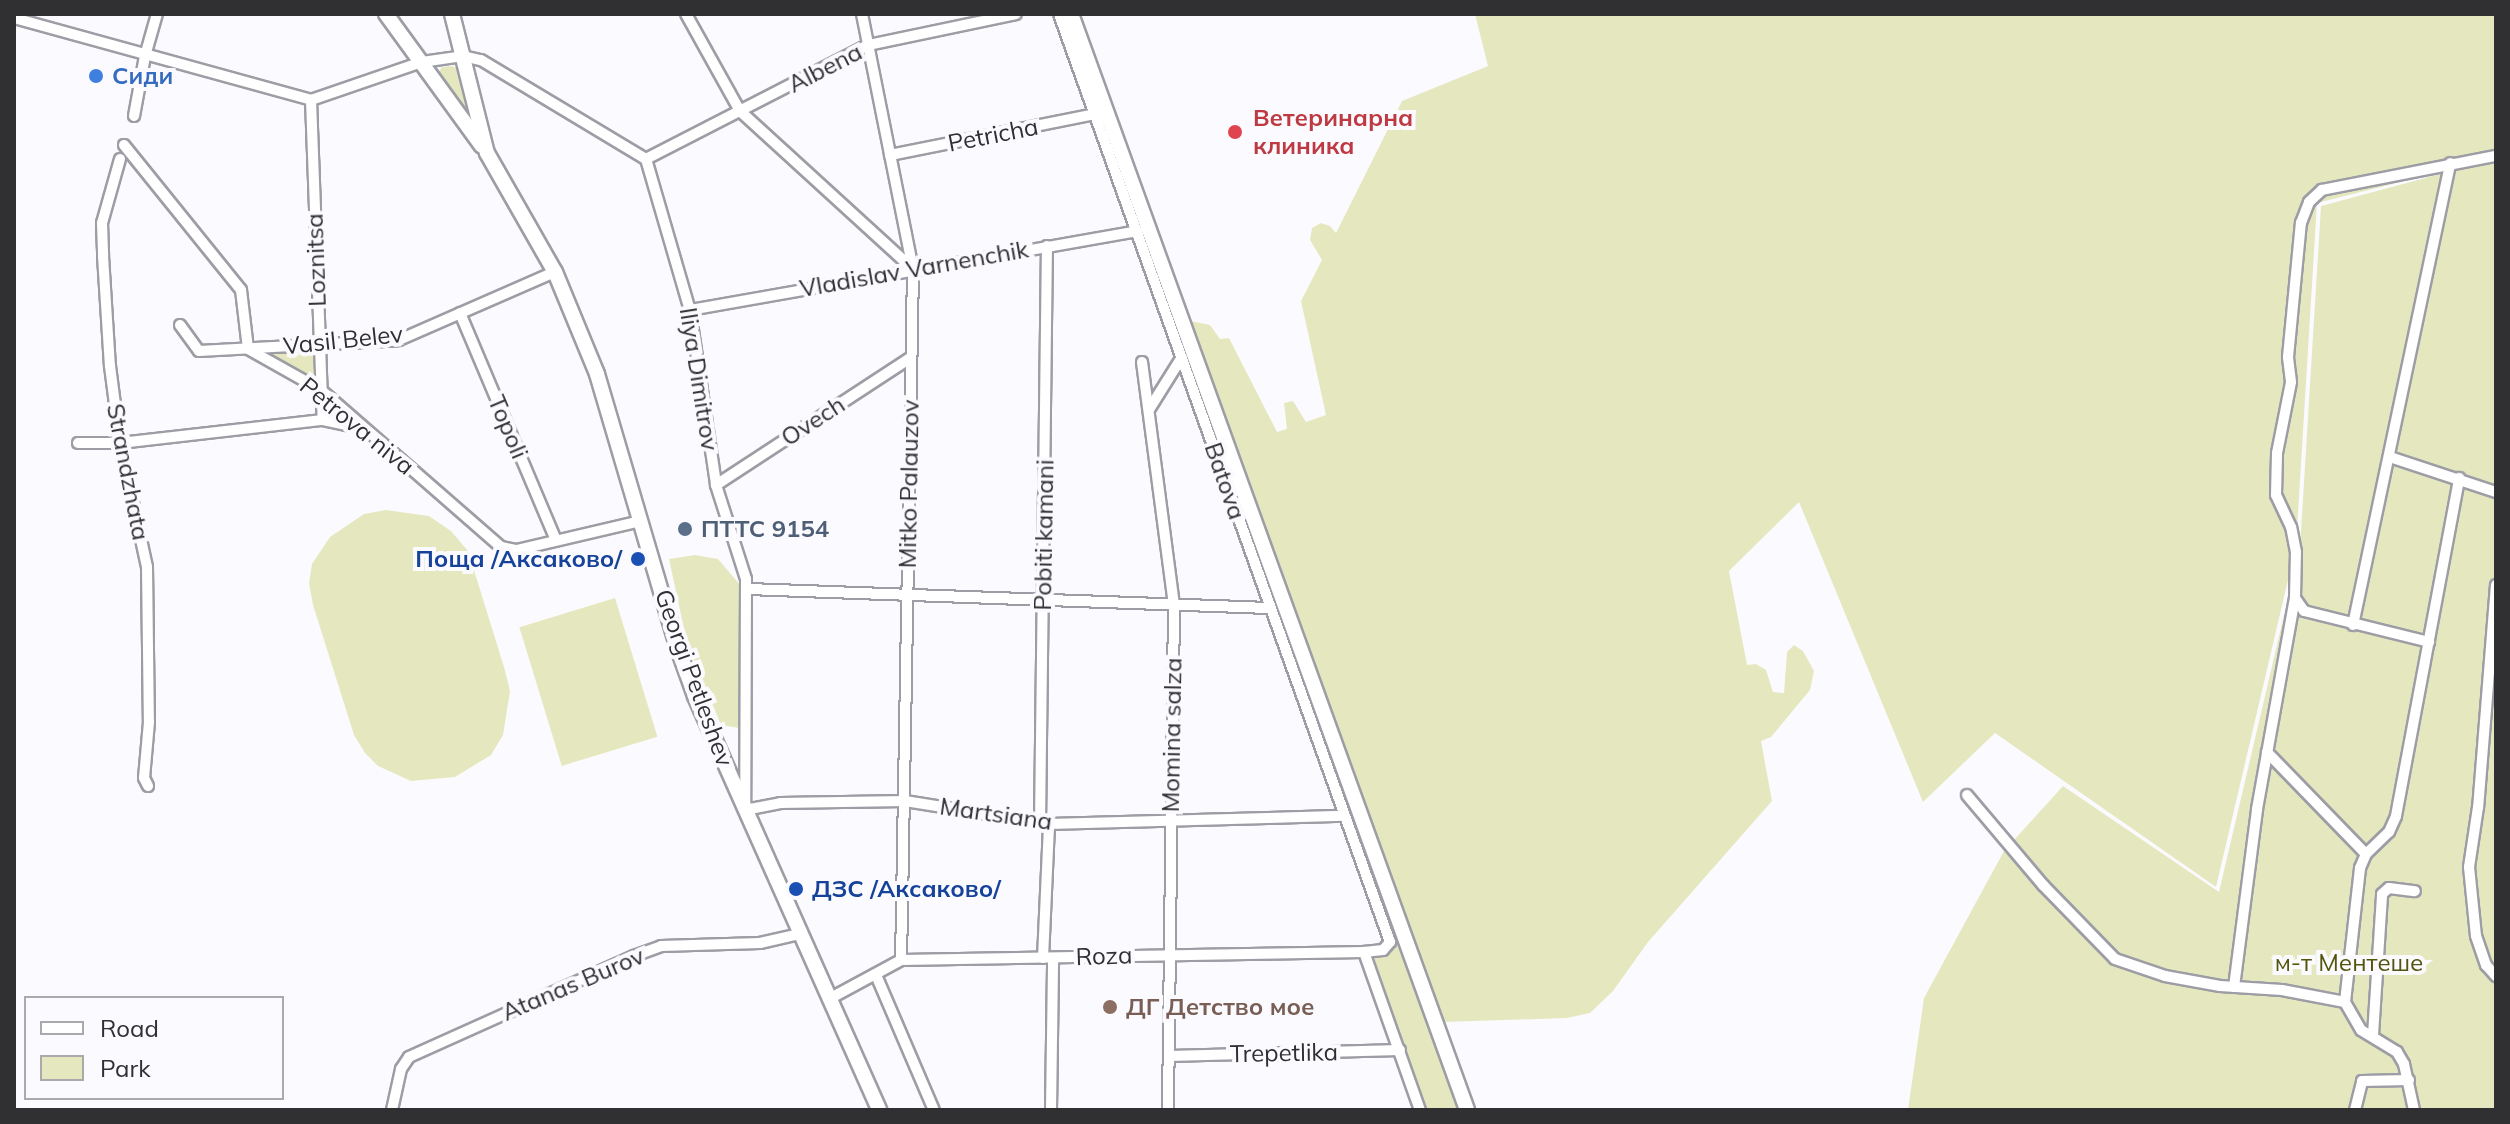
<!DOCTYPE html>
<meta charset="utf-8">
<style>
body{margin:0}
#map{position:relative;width:2510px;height:1124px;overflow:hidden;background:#fbfbff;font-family:Mulish,sans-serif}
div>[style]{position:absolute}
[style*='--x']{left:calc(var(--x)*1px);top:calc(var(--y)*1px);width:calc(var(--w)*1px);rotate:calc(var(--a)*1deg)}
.green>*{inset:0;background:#e5e8bf;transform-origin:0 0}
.roads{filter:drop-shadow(2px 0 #9d9da5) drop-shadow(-2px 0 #9d9da5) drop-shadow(0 2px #9d9da5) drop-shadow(0 -2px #9d9da5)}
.street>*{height:10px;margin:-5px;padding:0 5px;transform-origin:5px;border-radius:5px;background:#fff}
.secondary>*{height:14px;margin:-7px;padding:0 7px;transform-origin:7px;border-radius:7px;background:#fff}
.dots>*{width:22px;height:22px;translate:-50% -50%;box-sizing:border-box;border:4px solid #fbfbff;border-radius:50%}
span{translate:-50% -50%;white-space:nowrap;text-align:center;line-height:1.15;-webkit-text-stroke:8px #fbfbff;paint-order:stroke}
.street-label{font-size:24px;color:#303033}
.shop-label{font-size:24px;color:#366cbe;font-weight:700}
.left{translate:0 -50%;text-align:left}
.health-label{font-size:24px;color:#be3a42;font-weight:700}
.service-label{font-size:24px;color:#4e5e75;font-weight:700}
.transit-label{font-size:24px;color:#164399;font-weight:700}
.right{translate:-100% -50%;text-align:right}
.park-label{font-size:24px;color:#53550c}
.education-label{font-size:24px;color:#785e54;font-weight:700}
.frame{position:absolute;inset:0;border:16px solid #303033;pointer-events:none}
.legend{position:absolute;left:24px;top:996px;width:260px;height:104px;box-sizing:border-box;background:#fbfbff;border:2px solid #aaaaad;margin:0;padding:10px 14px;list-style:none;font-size:24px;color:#303033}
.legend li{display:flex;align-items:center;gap:16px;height:40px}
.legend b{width:40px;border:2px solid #aaaaad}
</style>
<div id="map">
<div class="green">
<div style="clip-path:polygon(1068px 14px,1463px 1110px,1420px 1110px,1364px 952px,1389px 947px,1138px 231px)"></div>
<div style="clip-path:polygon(1475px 14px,2496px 14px,2496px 158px,2317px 203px,2296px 546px,2216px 887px,1995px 733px,1923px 802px,1799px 502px,1729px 571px,1747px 665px,1756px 664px,1766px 670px,1773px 692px,1784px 693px,1787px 652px,1794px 645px,1803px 651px,1814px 671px,1810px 690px,1771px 737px,1761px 741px,1772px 801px,1648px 942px,1613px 991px,1590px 1013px,1567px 1018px,1442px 1022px,1195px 341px,1199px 340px,1191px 321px,1210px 325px,1220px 339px,1229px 338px,1277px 432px,1287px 429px,1284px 403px,1293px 401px,1306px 422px,1326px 415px,1301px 301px,1322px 260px,1310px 240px,1312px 228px,1321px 223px,1330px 226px,1336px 233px,1402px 101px,1488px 66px)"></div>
<div style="clip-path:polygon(452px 66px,457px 68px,468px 110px,463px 109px,438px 73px,442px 67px)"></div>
<div style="clip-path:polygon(2496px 159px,2496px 1110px,1908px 1110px,1924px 998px,2004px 851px,2063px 786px,2219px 892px,2300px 547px,2321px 206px)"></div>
<div style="clip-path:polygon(319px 345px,321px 390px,248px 349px)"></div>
<div style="clip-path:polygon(386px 510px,429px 516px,451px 531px,468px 551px,504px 667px,510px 691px,503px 735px,491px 755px,455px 777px,411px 781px,378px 766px,365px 753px,354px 735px,313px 605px,309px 583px,312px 564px,330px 537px,364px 514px)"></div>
<div style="clip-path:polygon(695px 555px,718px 559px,742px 587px,739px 728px,721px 725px,687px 643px,669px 559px)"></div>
<div style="left:615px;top:598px;width:145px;height:100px;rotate:73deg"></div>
</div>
<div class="roads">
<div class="street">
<div style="--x:686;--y:14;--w:111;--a:60.9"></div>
<div style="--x:740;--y:111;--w:234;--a:42.4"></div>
<div style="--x:862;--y:14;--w:260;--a:78.7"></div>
<div style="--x:913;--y:269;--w:691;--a:90.99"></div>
<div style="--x:14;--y:18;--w:308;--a:15.4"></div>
<div style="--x:311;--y:100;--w:117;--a:-18.9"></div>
<div style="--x:422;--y:62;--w:41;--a:-8.3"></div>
<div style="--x:463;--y:56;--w:18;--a:13"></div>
<div style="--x:481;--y:60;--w:192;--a:31"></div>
<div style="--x:646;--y:159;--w:157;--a:73.8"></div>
<div style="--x:690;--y:310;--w:177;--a:81.5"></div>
<div style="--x:716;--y:485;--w:99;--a:72.3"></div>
<div style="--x:746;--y:579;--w:231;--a:90.2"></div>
<div style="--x:745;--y:810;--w:36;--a:-11"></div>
<div style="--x:780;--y:803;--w:125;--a:-0.9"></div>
<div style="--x:905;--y:801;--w:146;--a:9.1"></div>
<div style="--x:1049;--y:824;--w:295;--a:-1.6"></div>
<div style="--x:311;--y:100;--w:320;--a:87.9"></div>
<div style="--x:134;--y:116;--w:61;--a:-79.6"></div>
<div style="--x:145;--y:56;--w:44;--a:-74.1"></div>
<div style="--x:124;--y:145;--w:186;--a:51.1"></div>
<div style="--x:241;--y:290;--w:59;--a:83.2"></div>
<div style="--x:248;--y:349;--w:84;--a:29.3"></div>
<div style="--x:321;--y:390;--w:239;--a:41.1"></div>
<div style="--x:501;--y:547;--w:16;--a:11"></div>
<div style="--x:517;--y:550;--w:127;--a:-13.2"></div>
<div style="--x:890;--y:155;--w:210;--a:-11.3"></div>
<div style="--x:120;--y:159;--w:66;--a:105.7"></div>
<div style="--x:102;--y:223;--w:33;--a:88"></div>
<div style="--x:103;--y:256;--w:110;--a:86.4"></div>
<div style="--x:110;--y:366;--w:78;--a:82.6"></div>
<div style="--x:120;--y:443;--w:127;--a:77.7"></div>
<div style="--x:147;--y:567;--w:155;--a:89.3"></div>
<div style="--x:149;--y:722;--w:56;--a:95.1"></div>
<div style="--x:144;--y:778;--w:9;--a:63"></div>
<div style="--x:646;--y:159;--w:250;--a:-27.2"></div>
<div style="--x:868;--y:45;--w:151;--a:-11.8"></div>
<div style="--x:690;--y:310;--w:455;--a:-10"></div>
<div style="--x:460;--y:313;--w:246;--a:67.1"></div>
<div style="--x:180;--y:325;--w:32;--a:54"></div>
<div style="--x:199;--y:351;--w:200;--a:-3.1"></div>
<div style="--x:399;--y:340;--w:170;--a:-23.6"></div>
<div style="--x:1142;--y:362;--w:244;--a:82.5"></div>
<div style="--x:1174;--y:604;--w:506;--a:90.68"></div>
<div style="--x:1150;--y:408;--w:60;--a:-57.9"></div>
<div style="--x:78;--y:443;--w:42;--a:0"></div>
<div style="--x:120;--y:443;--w:204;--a:-6.5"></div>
<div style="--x:323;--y:420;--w:40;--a:12"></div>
<div style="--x:2390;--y:457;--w:112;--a:18.3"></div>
<div style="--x:716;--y:485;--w:232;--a:-33.2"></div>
<div style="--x:2496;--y:585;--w:223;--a:94.6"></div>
<div style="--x:2478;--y:807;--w:61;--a:98.5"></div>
<div style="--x:2469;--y:867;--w:69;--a:84.2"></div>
<div style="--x:2476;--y:936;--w:31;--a:71"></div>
<div style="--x:2486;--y:965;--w:15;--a:48"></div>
<div style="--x:748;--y:589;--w:521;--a:2.09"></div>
<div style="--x:2295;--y:598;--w:16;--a:55"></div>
<div style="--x:2304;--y:611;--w:129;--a:13.9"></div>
<div style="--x:2353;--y:625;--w:472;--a:-78.1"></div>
<div style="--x:2267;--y:752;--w:142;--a:45.9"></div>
<div style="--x:1967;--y:795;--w:118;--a:49.8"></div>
<div style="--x:2043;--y:885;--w:103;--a:45.8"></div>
<div style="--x:2115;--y:959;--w:53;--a:18.8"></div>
<div style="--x:2165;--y:976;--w:56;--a:10.3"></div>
<div style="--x:2220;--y:986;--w:62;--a:3.7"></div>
<div style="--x:2282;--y:990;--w:64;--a:10.8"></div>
<div style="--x:1040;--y:824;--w:578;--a:-89.31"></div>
<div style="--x:1364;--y:952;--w:168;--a:70.5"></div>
<div style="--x:1043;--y:958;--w:134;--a:-87.4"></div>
<div style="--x:876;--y:975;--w:147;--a:66.8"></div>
<div style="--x:2234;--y:987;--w:179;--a:-82.6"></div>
<div style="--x:2257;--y:809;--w:214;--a:-79.8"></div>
<div style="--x:2295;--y:598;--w:46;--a:-88.8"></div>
<div style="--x:2296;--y:552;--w:25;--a:-101"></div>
<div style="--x:2291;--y:527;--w:35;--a:-115"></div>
<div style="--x:2276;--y:495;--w:42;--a:-88.6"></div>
<div style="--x:2277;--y:453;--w:72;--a:-78.8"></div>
<div style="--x:2291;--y:382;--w:25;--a:-97"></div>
<div style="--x:2288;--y:357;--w:135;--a:-84.5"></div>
<div style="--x:2301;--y:223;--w:22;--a:-69"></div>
<div style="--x:2309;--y:202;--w:18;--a:-43"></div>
<div style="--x:2322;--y:190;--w:177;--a:-11.1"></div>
<div style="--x:829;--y:999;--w:82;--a:-28.4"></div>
<div style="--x:901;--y:960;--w:463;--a:-1"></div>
<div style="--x:1364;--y:952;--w:19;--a:-6"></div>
<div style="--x:1383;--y:950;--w:11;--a:-49"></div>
<div style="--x:1390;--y:942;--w:985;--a:-109.63"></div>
<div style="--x:2373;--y:1035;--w:141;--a:-86.3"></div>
<div style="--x:2382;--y:894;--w:9;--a:-41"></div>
<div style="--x:2389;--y:888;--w:26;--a:7"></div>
<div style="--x:1169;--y:1056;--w:231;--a:-1.5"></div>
<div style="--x:392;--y:1110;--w:42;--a:-77.6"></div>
<div style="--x:401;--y:1069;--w:14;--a:-56"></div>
<div style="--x:409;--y:1057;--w:247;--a:-24.2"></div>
<div style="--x:634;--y:956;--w:29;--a:-20"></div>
<div style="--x:661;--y:946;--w:99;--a:-1.7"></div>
<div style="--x:760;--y:943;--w:41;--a:-12.7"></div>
<div style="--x:1051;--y:1110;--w:152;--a:-89.2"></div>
<div style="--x:2355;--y:1110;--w:30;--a:-76"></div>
<div style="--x:2362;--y:1081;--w:47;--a:-1.2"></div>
<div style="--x:2414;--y:1110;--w:47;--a:-102.3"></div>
<div style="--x:2404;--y:1064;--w:14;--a:-120"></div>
<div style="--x:2397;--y:1052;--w:42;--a:-148.6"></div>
<div style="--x:2361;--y:1030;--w:32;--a:-120"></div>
<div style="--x:2345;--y:1002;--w:135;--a:-83.6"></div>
<div style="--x:2360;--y:868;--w:15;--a:-67"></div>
<div style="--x:2366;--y:854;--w:32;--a:-44"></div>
<div style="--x:2389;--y:832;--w:17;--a:-66"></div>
<div style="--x:2396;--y:816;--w:344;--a:-79.4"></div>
</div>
<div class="secondary">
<div style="--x:386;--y:14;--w:163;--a:54"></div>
<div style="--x:452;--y:14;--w:143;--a:75.9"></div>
<div style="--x:487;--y:153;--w:137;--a:60.3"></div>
<div style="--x:555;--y:272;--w:110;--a:67.6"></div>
<div style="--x:597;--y:374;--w:280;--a:73.6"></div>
<div style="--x:676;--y:643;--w:56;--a:70.3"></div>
<div style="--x:695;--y:696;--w:453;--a:66"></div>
<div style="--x:1071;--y:14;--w:1165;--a:70.13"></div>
</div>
</div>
<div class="dots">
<div style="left:96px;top:76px;background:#3f7fe0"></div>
<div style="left:1235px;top:132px;background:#e0444e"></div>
<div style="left:685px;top:529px;background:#5c6f8a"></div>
<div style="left:638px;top:559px;background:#1a4fb4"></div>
<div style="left:796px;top:889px;background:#1a4fb4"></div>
<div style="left:1110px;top:1007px;background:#8d6e63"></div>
</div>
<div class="street-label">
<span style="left:825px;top:68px;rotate:-27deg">Albena</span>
<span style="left:993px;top:135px;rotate:-11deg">Petricha</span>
<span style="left:316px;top:260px;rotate:-92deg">Loznitsa</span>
<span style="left:914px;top:269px;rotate:-10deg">Vladislav Varnenchik</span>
<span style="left:343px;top:340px;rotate:-6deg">Vasil Belev</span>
<span style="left:699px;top:379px;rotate:81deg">Iliya Dimitrov</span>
<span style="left:813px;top:421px;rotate:-33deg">Ovech</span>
<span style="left:357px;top:426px;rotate:39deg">Petrova niva</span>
<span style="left:508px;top:427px;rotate:67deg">Topoli</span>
<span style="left:128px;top:472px;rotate:79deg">Strandzhata</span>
<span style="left:1225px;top:481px;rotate:71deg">Batova</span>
<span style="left:909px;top:484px;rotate:-89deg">Mitko Palauzov</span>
<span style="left:1044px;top:535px;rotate:-89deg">Pobiti kamani</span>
<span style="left:694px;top:678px;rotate:70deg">Georgi Petleshev</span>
<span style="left:1172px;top:735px;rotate:-89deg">Momina salza</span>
<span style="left:996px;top:814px;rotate:8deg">Martsiana</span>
<span style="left:1104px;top:956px;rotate:-2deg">Roza</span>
<span style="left:573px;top:984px;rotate:-23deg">Atanas Burov</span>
<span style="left:1284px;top:1053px;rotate:-1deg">Trepetlika</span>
</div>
<div class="shop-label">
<span class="left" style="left:112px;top:76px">Сиди</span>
</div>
<div class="health-label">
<span class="left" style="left:1253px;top:132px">Ветеринарна<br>клиника</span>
</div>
<div class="service-label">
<span class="left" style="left:701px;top:529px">ПТТС 9154</span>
</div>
<div class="transit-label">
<span class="right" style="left:622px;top:559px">Поща /Аксаково/</span>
<span class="left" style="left:812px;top:889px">ДЗС /Аксаково/</span>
</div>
<div class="park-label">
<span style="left:2349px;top:963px">м-т Ментeше</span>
</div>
<div class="education-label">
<span class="left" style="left:1126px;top:1007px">ДГ Детство мое</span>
</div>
<div class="frame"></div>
<ul class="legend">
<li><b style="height:10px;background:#fff"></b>Road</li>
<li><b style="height:22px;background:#e5e8bf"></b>Park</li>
</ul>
</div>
